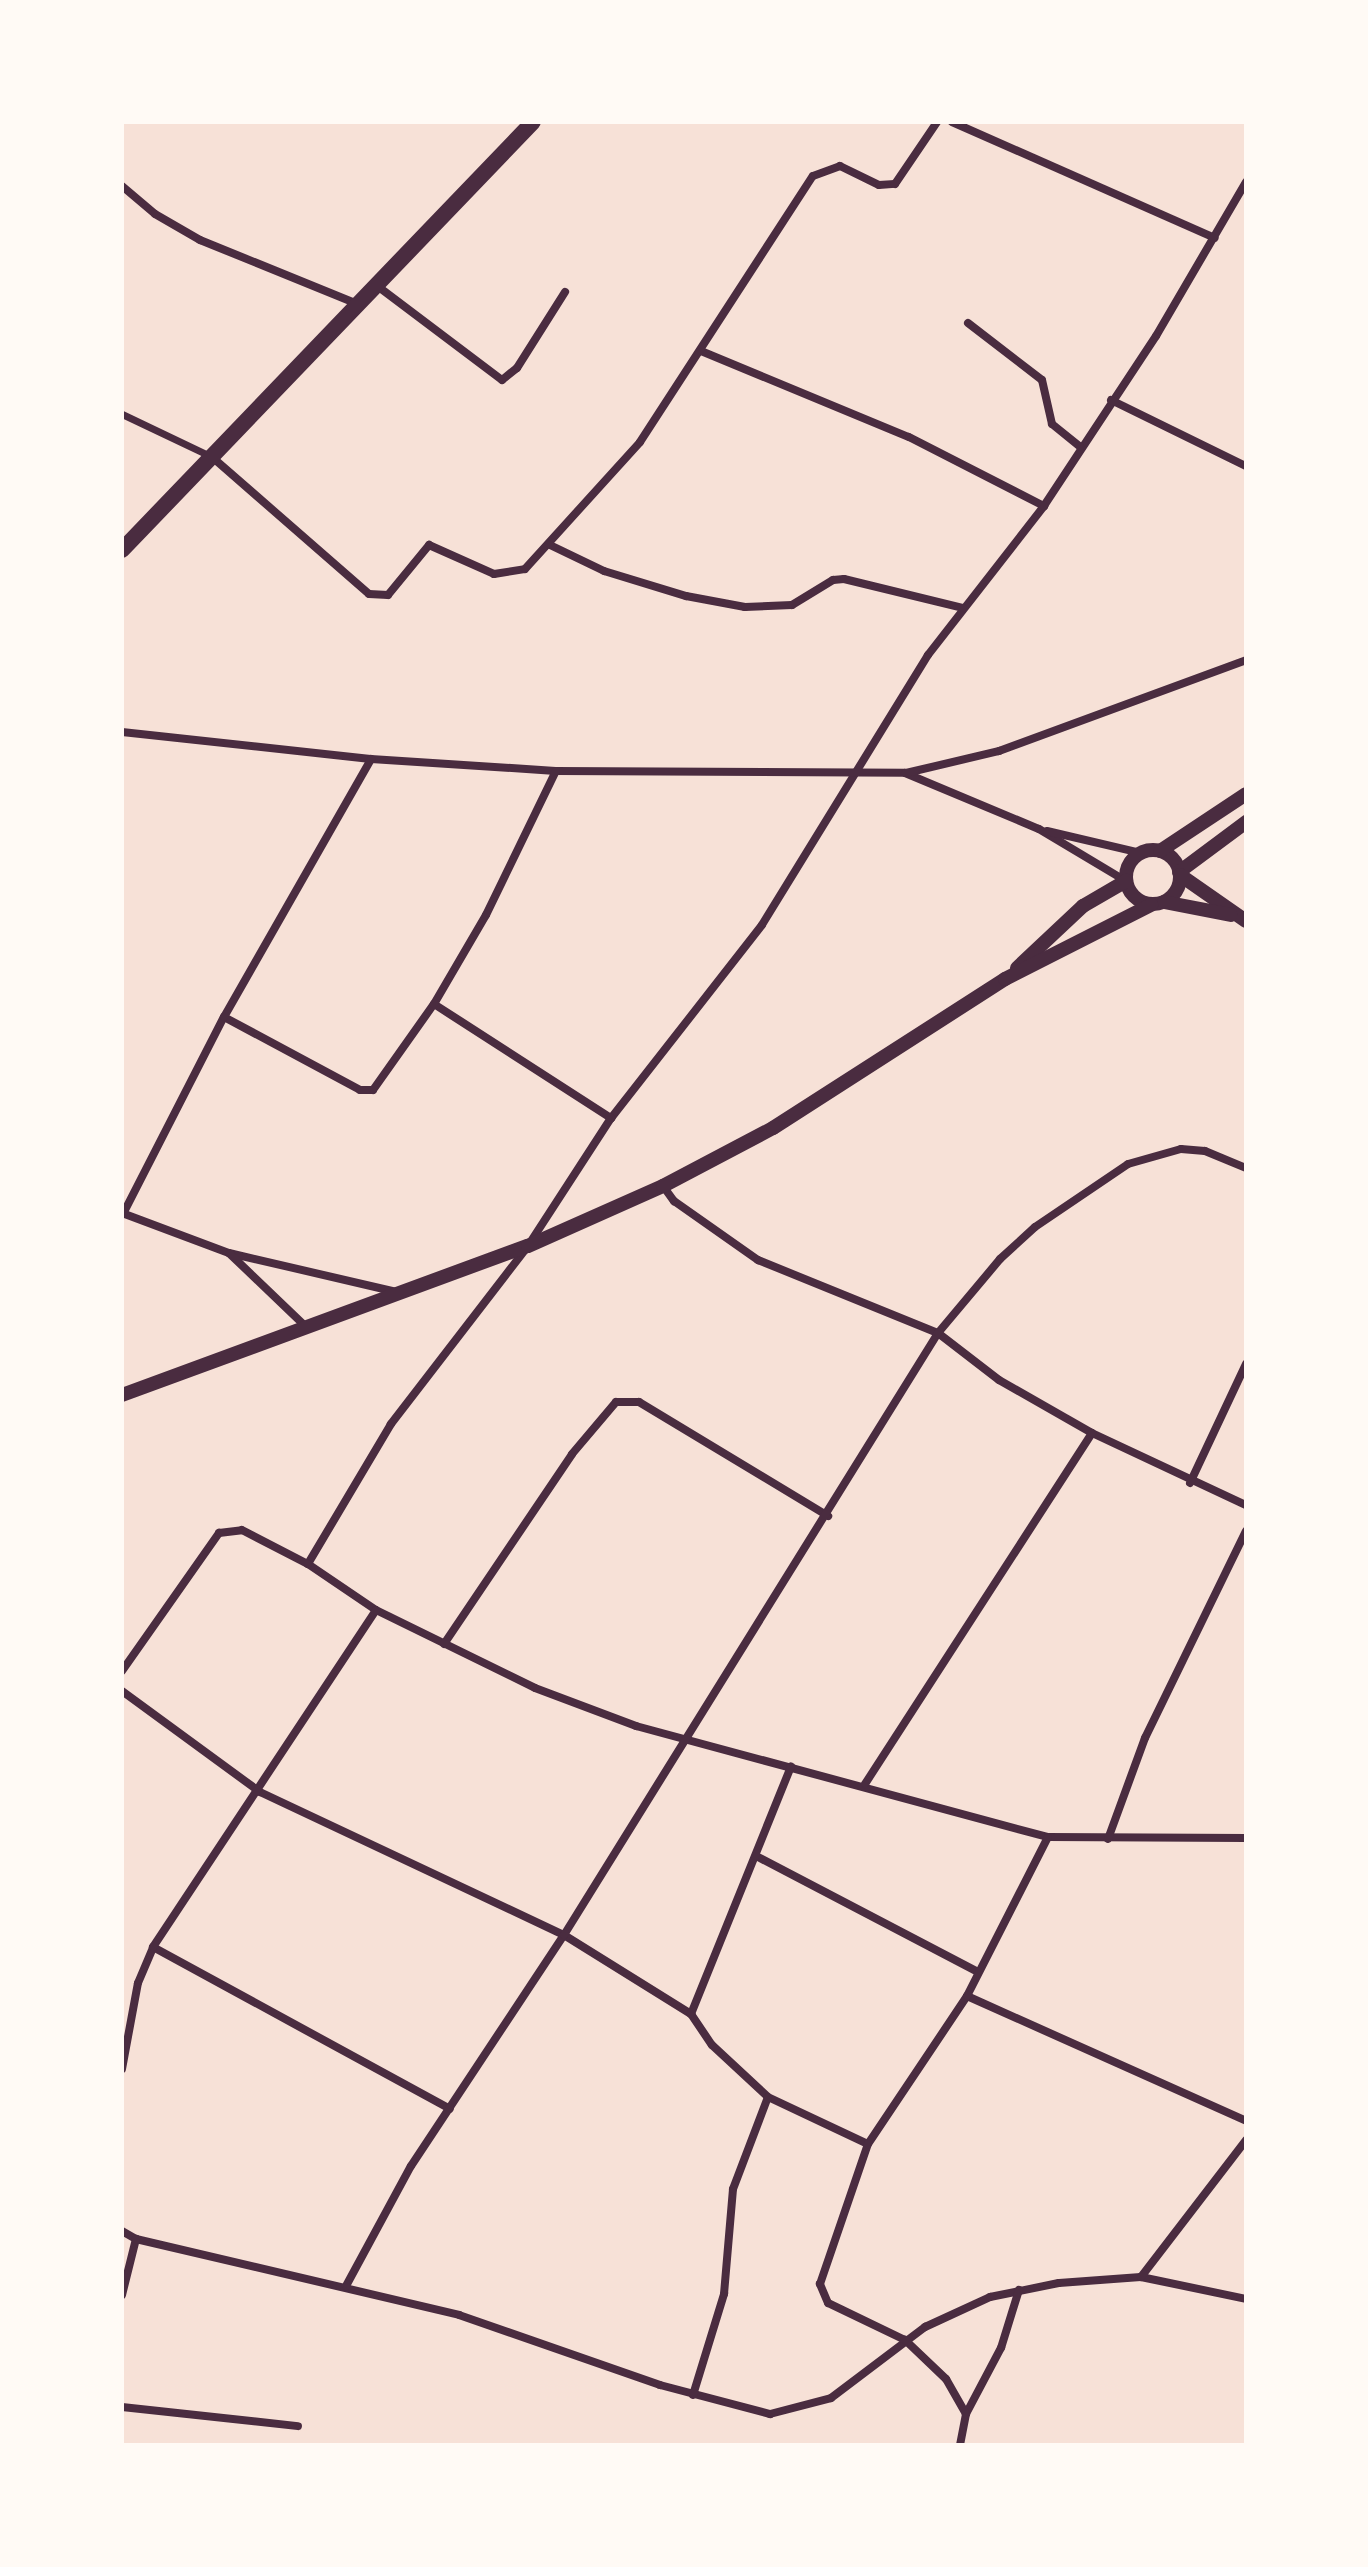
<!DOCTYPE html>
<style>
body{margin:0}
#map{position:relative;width:1368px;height:2567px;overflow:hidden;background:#f7e1d7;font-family:Raleway,sans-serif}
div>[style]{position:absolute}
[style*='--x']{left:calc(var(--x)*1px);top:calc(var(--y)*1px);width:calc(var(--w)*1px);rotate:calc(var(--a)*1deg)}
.pedestrian>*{height:7px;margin:-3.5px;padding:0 3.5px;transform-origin:3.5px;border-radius:3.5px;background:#4a2c40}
.minor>*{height:8px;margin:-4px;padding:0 4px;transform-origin:4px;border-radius:4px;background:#4a2c40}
.tertiary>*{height:14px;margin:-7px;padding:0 7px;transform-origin:7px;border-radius:7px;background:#4a2c40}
.tertiary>.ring{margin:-7px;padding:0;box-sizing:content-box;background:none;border:14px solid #4a2c40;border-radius:50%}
.secondary>*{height:16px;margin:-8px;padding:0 8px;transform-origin:8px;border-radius:8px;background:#4a2c40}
span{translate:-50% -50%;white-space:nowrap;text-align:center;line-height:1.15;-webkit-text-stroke:6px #fffaf5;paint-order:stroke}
.frame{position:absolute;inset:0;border:124px solid #fffaf5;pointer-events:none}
</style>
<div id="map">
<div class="pedestrian">
<div style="--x:122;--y:414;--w:98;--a:25.5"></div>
</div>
<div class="minor">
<div style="--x:952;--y:122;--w:287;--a:23.8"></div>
<div style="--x:1246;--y:182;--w:178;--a:120.3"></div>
<div style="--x:1156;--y:336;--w:204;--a:123.4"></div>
<div style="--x:1044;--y:506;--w:189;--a:127.9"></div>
<div style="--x:928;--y:655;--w:317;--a:121.6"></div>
<div style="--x:762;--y:925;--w:245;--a:128"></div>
<div style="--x:611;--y:1118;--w:153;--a:123"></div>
<div style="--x:528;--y:1246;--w:225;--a:127.6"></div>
<div style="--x:391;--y:1424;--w:163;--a:120.7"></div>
<div style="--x:308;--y:1564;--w:82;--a:34.1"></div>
<div style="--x:376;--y:1610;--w:177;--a:26.1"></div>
<div style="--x:535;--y:1688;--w:108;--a:20.6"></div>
<div style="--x:636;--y:1726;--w:427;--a:15.1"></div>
<div style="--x:1048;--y:1837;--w:198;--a:0.3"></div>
<div style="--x:122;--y:186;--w:43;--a:40.3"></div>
<div style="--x:155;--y:214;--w:52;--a:30"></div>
<div style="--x:200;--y:240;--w:170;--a:22.1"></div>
<div style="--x:376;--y:285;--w:158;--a:37"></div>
<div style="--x:502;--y:380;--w:19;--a:-39"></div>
<div style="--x:517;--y:368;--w:90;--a:-57.7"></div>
<div style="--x:968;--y:323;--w:93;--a:37.6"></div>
<div style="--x:1042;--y:380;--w:45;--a:77.2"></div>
<div style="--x:1052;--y:424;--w:36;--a:39"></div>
<div style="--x:701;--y:351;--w:225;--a:22.5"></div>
<div style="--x:909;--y:437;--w:152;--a:27.1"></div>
<div style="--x:1111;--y:400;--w:150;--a:26.1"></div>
<div style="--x:212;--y:457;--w:208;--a:41.1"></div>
<div style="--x:369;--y:594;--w:19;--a:3"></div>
<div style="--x:388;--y:595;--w:65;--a:-50.6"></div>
<div style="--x:429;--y:545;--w:71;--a:24"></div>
<div style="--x:494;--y:574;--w:31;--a:-9"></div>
<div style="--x:525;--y:569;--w:171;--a:-47.8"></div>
<div style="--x:640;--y:442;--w:317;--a:-57"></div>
<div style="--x:813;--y:176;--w:29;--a:-20"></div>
<div style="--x:840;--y:166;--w:43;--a:26"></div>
<div style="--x:879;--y:185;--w:16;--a:-4"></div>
<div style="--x:895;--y:184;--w:75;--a:-55.9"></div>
<div style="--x:550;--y:545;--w:60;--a:25.7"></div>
<div style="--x:604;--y:571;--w:86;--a:17"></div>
<div style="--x:686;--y:596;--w:60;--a:10.6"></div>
<div style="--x:745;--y:607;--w:47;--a:-2.4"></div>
<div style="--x:792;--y:605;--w:48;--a:-31.4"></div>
<div style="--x:833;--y:580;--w:11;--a:-5"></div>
<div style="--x:844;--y:579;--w:122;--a:13.7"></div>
<div style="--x:122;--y:732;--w:250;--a:6.2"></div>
<div style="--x:371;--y:759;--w:185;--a:3.7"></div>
<div style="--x:556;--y:771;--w:349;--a:0.3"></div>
<div style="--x:905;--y:773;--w:145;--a:22.7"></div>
<div style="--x:1039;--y:829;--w:101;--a:30.9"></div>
<div style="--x:906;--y:773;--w:96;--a:-13.3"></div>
<div style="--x:999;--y:751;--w:263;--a:-20.2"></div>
<div style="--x:1047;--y:831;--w:97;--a:13.2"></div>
<div style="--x:434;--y:1004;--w:211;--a:32.8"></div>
<div style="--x:224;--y:1017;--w:154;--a:28.2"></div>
<div style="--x:360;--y:1090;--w:13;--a:0"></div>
<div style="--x:373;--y:1090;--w:105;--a:-54.7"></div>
<div style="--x:434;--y:1004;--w:103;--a:-59.7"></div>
<div style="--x:486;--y:915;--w:160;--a:-64.1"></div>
<div style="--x:663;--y:1186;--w:19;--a:54"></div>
<div style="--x:674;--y:1201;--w:103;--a:35.1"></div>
<div style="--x:758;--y:1260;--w:194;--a:22.1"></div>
<div style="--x:938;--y:1333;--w:77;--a:37.6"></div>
<div style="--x:999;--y:1380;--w:107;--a:29.7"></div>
<div style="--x:1092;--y:1433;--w:170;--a:25.1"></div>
<div style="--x:122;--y:1213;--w:114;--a:20.5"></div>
<div style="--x:229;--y:1253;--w:172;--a:13.1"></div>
<div style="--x:123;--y:1214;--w:221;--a:-62.9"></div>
<div style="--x:224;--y:1017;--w:297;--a:-60.3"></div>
<div style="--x:230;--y:1254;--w:105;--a:43.8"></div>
<div style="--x:1190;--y:1483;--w:132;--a:-64.8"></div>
<div style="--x:444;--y:1644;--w:229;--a:-56"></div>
<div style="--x:572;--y:1454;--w:68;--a:-49.8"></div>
<div style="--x:616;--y:1402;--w:23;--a:0"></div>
<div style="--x:639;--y:1402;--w:221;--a:31.1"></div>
<div style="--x:122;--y:1671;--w:169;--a:-54.9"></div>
<div style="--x:219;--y:1533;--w:23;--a:-7"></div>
<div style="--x:242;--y:1530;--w:74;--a:27.3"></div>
<div style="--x:122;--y:1691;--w:171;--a:36.2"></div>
<div style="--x:260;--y:1792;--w:336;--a:25.2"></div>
<div style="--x:564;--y:1935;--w:150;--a:31.9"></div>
<div style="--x:691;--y:2014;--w:37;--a:56"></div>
<div style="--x:712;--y:2045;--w:76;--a:42.9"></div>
<div style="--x:768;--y:2097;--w:110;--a:25.2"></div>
<div style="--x:865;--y:1784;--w:418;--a:-57.1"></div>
<div style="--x:1108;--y:1839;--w:108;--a:-69.9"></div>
<div style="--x:1145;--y:1738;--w:230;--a:-64"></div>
<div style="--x:758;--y:1857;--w:248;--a:27.6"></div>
<div style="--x:153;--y:1947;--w:338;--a:28.6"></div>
<div style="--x:967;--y:1996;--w:306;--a:24.1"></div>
<div style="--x:691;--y:2014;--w:267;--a:-68"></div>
<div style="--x:122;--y:2069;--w:87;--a:-79.5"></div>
<div style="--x:138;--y:1983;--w:39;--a:-67"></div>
<div style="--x:153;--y:1947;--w:404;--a:-56.5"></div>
<div style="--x:122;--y:2231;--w:16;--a:30"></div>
<div style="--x:136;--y:2239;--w:332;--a:13.2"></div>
<div style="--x:459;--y:2315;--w:213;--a:19.2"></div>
<div style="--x:660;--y:2385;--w:114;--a:14.8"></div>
<div style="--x:770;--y:2414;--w:63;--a:-14.7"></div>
<div style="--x:831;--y:2398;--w:118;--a:-37.1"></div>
<div style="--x:925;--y:2327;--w:72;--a:-24.8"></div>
<div style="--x:990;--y:2297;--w:70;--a:-11.5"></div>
<div style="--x:1059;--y:2283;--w:82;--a:-4.2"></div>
<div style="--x:1141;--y:2277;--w:107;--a:11.8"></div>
<div style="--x:1141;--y:2277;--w:173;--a:-52.5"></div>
<div style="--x:346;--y:2286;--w:136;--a:-61.6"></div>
<div style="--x:411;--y:2166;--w:277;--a:-56.5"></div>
<div style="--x:564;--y:1935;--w:709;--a:-58.15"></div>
<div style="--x:938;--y:1333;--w:97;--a:-50"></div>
<div style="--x:1000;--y:1259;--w:47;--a:-42.4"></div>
<div style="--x:1035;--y:1227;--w:112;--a:-34.1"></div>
<div style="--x:1128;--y:1164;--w:55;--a:-15.8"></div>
<div style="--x:1181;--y:1149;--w:24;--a:5"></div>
<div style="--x:1205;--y:1151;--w:44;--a:22.5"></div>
<div style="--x:122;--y:2295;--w:58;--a:-76"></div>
<div style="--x:693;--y:2395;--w:106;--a:-72.9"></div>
<div style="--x:724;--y:2294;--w:105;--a:-85.1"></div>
<div style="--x:733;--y:2189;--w:98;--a:-69.2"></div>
<div style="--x:122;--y:2407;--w:177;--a:6.2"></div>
<div style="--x:966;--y:2414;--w:75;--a:-62.1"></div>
<div style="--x:1001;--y:2348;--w:61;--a:-72.8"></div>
<div style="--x:960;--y:2445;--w:32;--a:-79"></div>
<div style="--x:966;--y:2414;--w:40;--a:-119.7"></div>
<div style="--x:946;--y:2379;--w:57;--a:-136.4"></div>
<div style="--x:905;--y:2340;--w:85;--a:-154.3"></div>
<div style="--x:828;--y:2303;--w:21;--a:-113"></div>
<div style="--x:820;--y:2284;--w:148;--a:-71.1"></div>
<div style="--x:868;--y:2144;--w:178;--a:-56.2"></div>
<div style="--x:967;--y:1996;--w:178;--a:-63"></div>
</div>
<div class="tertiary">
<div class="ring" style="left:1126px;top:850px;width:40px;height:40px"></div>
<div style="--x:1160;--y:851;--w:103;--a:-33.5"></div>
<div style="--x:1179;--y:872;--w:84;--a:-36.7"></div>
<div style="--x:1180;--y:875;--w:80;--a:34.9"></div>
<div style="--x:1164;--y:902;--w:68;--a:11"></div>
<div style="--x:1017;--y:968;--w:91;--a:-43.2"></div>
<div style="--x:1083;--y:906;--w:50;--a:-30.2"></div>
<div style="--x:122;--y:1395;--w:432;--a:-20.2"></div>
<div style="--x:528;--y:1246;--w:148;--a:-24"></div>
<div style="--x:663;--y:1186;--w:124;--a:-27.8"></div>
<div style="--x:773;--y:1128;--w:276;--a:-32.7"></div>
<div style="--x:1005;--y:979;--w:164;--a:-26.9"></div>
</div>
<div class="secondary">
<div style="--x:122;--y:550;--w:593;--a:-46.16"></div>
</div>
<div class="frame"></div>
</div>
